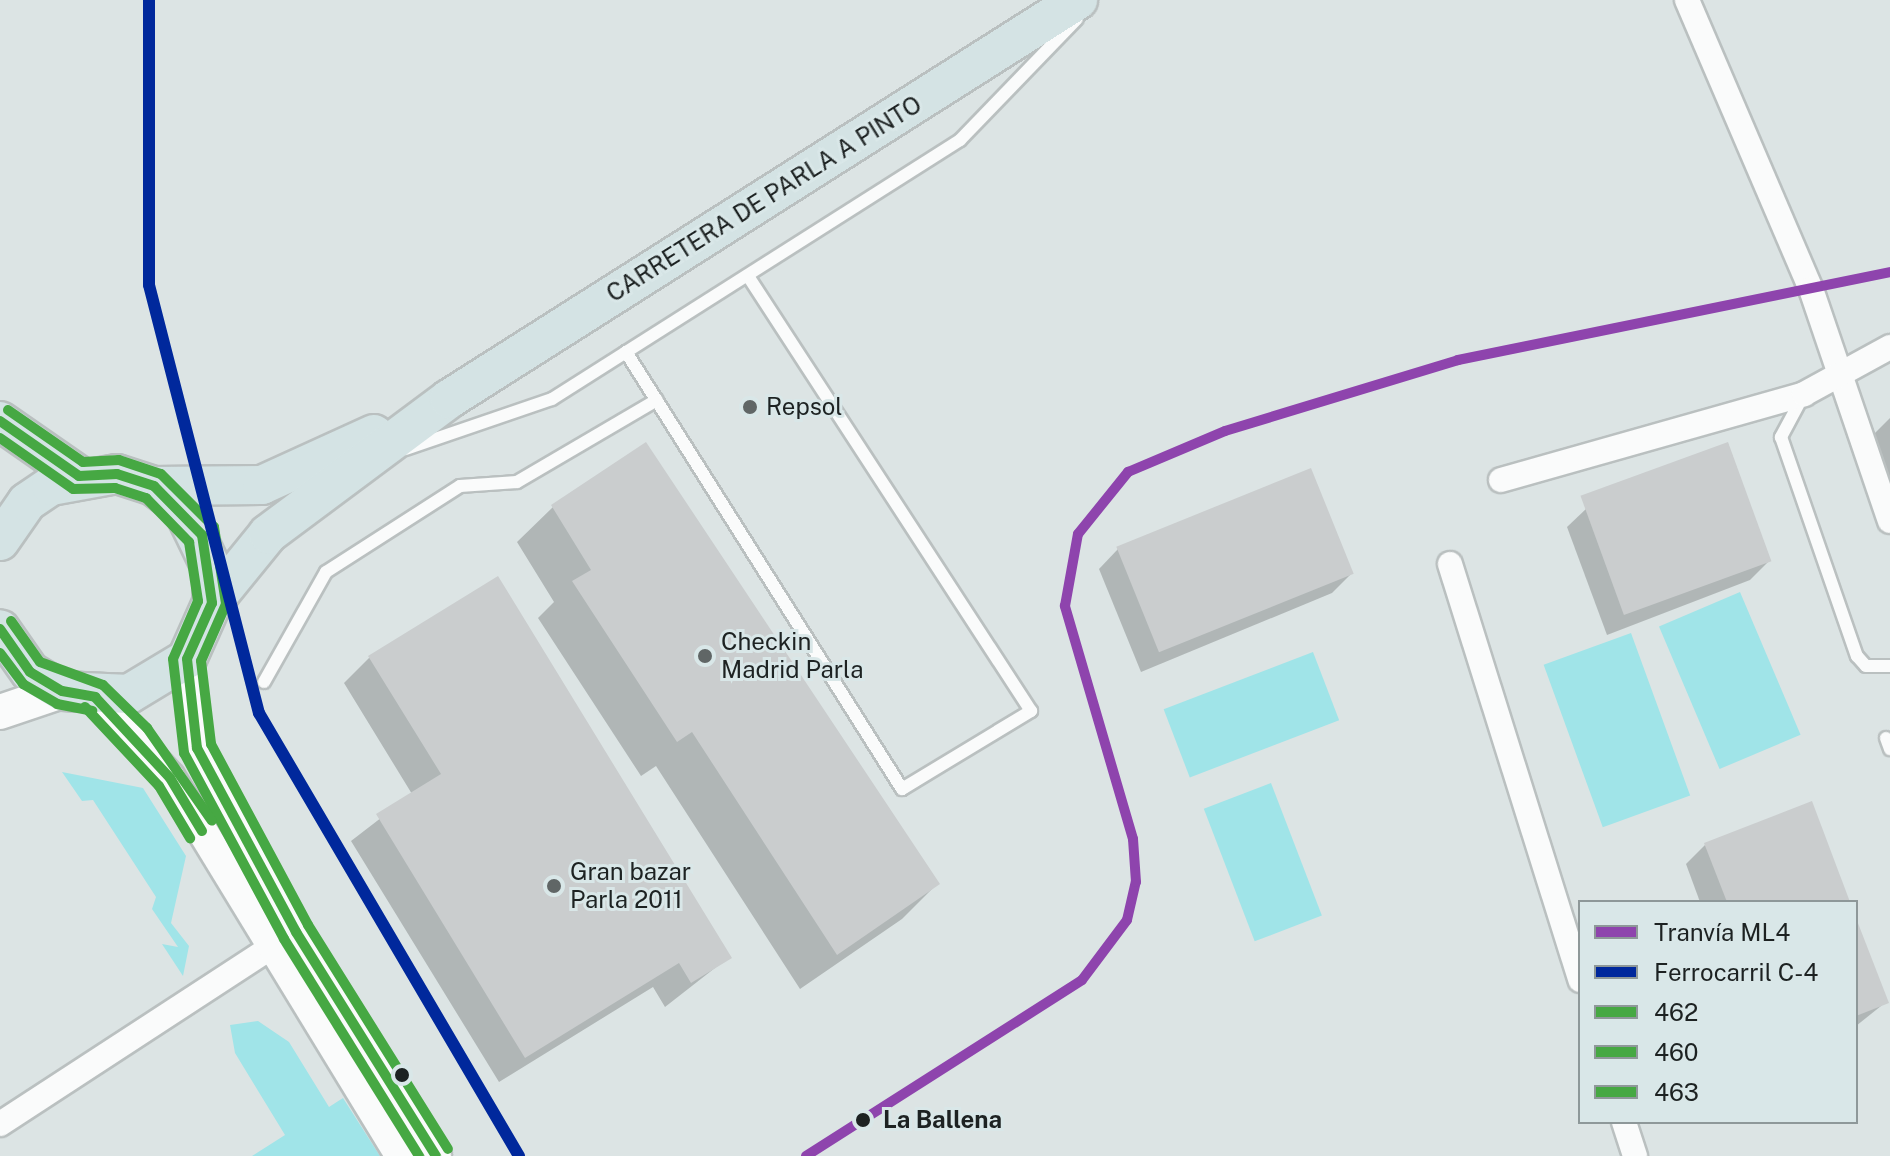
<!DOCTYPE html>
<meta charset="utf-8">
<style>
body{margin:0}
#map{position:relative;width:1890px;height:1156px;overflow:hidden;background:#dce4e4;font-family:"Public Sans",sans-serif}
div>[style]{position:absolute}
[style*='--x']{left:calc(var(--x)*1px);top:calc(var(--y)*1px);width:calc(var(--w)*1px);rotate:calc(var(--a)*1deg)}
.green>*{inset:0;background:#a0e4e8;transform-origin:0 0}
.shadow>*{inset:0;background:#0003}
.building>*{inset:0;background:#cacdce;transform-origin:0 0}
.roads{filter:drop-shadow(2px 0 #bac0c0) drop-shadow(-2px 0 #bac0c0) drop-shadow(0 2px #bac0c0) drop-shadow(0 -2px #bac0c0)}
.service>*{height:12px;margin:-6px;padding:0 6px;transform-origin:6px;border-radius:6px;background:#fafbfb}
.minor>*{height:24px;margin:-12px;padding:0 12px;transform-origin:12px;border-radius:12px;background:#fafbfb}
.tertiary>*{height:30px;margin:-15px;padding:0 15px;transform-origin:15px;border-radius:15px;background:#fafbfb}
.secondary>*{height:34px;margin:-17px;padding:0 17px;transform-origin:17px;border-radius:17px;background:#fafbfb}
.primary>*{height:38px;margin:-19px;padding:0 19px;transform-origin:19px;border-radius:19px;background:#d4e3e4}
.bus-1>*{height:10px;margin:-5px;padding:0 5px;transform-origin:5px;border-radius:5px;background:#46a843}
.bus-2>*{height:10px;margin:-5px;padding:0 5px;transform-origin:5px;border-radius:5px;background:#46a843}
.bus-3>*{height:10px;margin:-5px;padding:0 5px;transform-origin:5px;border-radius:5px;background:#46a843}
.rail-1>*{height:12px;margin:-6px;padding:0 6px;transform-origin:6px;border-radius:6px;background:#00289c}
.tram-1>*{height:10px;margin:-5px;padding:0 5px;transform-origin:5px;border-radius:5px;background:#8e44ad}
.dots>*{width:22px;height:22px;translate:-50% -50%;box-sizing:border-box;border:4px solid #d9e7e8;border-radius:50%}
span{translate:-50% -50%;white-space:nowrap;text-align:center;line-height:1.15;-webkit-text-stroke:6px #d9e7e8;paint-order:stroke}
.street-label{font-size:24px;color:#1d2222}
.poi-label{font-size:24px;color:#1d2222}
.left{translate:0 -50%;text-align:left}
.stop-label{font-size:24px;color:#1d2222;font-weight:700}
.legend{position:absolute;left:1578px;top:900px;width:280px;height:224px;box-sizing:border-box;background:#d9e7e8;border:2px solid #8e9899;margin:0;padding:10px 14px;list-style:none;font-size:24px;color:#1d2222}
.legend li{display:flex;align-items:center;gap:16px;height:40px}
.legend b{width:40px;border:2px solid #8e9899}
</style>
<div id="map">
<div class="green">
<div style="left:1740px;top:592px;width:155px;height:88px;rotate:67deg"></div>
<div style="left:1631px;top:633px;width:173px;height:93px;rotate:70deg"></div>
<div style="left:1313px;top:652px;width:73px;height:160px;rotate:69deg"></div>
<div style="clip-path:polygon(62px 772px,143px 788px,186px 856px,171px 923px,189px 946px,183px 976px,162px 944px,178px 947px,152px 909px,156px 897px,93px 800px,82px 801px)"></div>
<div style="left:1271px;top:783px;width:142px;height:72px;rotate:69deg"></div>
<div style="clip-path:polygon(258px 1021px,289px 1042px,329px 1107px,343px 1098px,380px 1156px,252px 1156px,285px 1135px,235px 1053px,230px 1025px)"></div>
</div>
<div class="shadow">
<div style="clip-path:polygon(1890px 418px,1890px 487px,1871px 437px)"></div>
<div style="clip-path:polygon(553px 507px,937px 884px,902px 919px,800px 989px,656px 766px,641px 776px,538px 618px,554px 602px,517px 542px)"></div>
<div style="clip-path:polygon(1587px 508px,1770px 560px,1750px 580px,1607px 635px,1567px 527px)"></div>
<div style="clip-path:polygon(1118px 549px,1352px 573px,1332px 593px,1141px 672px,1099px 569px)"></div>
<div style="clip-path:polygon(370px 657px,729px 957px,665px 1007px,653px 987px,499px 1082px,351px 841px,412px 794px,344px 683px)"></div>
<div style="clip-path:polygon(1705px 845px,1848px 902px,1700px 902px,1686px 864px)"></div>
<div style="clip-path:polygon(1856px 923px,1886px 1002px,1856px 1026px)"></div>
</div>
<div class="building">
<div style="clip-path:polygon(646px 442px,940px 884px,837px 955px,692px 732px,677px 742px,572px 581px,591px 570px,551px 505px)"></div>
<div style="left:1728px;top:442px;width:127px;height:157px;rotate:70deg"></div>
<div style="left:1311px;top:468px;width:114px;height:210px;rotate:68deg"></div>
<div style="clip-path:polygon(498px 576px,732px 958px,691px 983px,679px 963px,525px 1058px,376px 814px,441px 774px,368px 656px)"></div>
<div style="clip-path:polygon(1812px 801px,1850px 902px,1727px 902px,1704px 843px)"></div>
<div style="clip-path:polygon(1856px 918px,1889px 1003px,1856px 1016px)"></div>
</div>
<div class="roads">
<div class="service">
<div style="--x:626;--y:352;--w:517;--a:57.72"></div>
<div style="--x:902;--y:789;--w:151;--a:-31.2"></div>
<div style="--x:1031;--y:711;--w:519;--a:-123.05"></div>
<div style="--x:1803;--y:396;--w:47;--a:118.2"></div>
<div style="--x:1781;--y:437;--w:232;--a:70.9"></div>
<div style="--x:1857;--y:656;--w:13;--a:48"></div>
<div style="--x:1866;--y:666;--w:24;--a:0"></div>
<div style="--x:406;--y:449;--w:154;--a:-18.9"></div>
<div style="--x:552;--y:399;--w:483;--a:-32.4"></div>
<div style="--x:960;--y:140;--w:168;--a:-46"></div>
<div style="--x:264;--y:682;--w:126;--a:-60.6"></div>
<div style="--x:326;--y:572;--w:159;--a:-32.7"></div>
<div style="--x:460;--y:486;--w:57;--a:-4"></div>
<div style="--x:517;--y:482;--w:162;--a:-30.4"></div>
<div style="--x:1886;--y:738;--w:12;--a:70"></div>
</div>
<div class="minor">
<div style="--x:1687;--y:0;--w:314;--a:66.8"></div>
<div style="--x:1811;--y:289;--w:245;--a:71.2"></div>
<div style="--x:1501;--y:480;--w:315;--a:-15.8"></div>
<div style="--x:1804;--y:394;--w:98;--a:-28.7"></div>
<div style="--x:1450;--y:564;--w:436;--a:72.6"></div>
<div style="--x:1624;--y:1122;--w:36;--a:72"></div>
<div style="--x:0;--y:1124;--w:325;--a:-33.1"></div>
</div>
<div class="tertiary">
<div style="--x:187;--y:659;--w:90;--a:83.6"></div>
<div style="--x:197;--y:748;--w:209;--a:61.7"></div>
<div style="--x:296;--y:932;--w:264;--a:58"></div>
<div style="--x:95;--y:697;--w:110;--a:47.2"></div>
<div style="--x:170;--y:778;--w:443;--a:58.6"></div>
</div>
<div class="secondary">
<div style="--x:0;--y:712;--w:65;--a:-18.7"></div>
</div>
<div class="primary">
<div style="--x:0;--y:421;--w:96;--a:34.8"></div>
<div style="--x:154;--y:486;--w:108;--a:-0.5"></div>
<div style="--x:262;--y:485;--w:123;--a:-24.5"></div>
<div style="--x:0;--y:541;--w:47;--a:-55.3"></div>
<div style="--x:27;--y:502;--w:29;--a:-34"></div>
<div style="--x:51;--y:486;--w:67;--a:-10.3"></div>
<div style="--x:117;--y:474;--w:39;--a:18"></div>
<div style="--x:154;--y:486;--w:35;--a:37"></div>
<div style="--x:182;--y:507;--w:69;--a:64.2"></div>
<div style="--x:212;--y:569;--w:34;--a:90"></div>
<div style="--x:212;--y:603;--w:61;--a:114.1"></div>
<div style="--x:187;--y:659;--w:68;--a:148.9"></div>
<div style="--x:129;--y:694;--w:67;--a:-177.4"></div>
<div style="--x:62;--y:691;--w:37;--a:-149"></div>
<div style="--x:30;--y:672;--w:52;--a:-124.9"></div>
<div style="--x:212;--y:603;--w:89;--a:-50.9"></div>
<div style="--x:268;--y:534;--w:226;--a:-36.7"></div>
<div style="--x:449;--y:399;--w:745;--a:-32.39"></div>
</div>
</div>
<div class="bus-1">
<div style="--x:0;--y:421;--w:96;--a:34.8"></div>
<div style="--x:79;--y:476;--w:38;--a:-3"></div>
<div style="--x:117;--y:474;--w:39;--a:18"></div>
<div style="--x:154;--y:486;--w:69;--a:45.6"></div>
<div style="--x:202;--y:535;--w:69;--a:81.6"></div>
<div style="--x:212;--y:603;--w:61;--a:114.1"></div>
<div style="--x:0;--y:629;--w:52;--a:55.1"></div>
<div style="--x:30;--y:672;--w:37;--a:31"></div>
<div style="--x:62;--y:691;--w:34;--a:10"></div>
<div style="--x:187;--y:659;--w:90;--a:83.6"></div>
<div style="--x:197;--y:748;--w:209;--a:61.7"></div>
<div style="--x:296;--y:932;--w:264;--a:58"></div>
<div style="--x:95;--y:697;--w:110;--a:47.2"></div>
<div style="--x:170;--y:778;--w:62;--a:58.9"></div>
</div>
<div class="bus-2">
<div style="--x:0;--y:438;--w:89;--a:34.9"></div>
<div style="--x:73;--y:489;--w:42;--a:-1.4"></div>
<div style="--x:115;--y:488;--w:33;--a:18"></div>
<div style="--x:146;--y:498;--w:62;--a:45.7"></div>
<div style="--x:189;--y:542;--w:60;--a:81.3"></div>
<div style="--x:198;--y:601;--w:63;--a:113.3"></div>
<div style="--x:173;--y:659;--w:95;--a:83.3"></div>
<div style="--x:184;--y:753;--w:211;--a:61.7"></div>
<div style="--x:284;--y:939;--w:256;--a:58.1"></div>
<div style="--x:0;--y:653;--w:39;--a:53"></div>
<div style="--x:23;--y:684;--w:39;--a:30"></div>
<div style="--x:57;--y:704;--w:36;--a:11"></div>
<div style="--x:85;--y:707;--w:108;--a:46.9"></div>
<div style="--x:159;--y:786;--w:61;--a:59.2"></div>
</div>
<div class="bus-3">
<div style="--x:8;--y:410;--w:91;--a:34.7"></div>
<div style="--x:83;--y:462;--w:36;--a:-3"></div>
<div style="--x:119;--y:460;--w:44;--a:18.4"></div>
<div style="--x:161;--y:474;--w:75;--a:45"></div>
<div style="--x:214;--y:527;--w:78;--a:81.1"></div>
<div style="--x:226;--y:604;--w:62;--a:113.7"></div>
<div style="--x:201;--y:661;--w:84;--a:83.1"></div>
<div style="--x:211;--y:744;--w:205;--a:61.8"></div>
<div style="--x:308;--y:925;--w:264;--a:58"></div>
<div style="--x:11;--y:621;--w:50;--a:54.7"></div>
<div style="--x:40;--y:662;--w:67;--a:20.1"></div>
<div style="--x:103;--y:685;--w:62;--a:44.3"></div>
<div style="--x:147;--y:728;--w:113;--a:55"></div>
</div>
<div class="rail-1">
<div style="--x:149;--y:0;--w:285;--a:90"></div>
<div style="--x:149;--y:285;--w:442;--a:75.6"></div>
<div style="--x:259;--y:713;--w:514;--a:59.59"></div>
</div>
<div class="tram-1">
<div style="--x:806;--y:1156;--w:327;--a:-32.5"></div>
<div style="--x:1082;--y:980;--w:75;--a:-53.1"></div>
<div style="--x:1127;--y:920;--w:39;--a:-77"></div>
<div style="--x:1136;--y:882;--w:43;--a:-94"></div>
<div style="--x:1133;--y:839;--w:243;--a:-106.3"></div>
<div style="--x:1065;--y:606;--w:73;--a:-79.8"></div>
<div style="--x:1078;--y:534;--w:80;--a:-51.1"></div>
<div style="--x:1128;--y:472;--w:105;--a:-22.9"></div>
<div style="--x:1225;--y:431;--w:244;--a:-16.9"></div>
<div style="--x:1458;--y:360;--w:441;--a:-11.5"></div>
</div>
<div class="dots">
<div style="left:750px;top:407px;background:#606666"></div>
<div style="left:705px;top:656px;background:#606666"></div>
<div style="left:554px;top:886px;background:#606666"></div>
<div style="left:402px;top:1075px;background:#1d2222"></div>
<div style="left:863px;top:1120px;background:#1d2222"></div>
</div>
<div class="street-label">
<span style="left:764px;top:199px;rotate:-32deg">CARRETERA DE PARLA A PINTO</span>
</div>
<div class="poi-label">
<span class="left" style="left:766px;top:407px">Repsol</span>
<span class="left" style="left:721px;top:656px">Checkin<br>Madrid Parla</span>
<span class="left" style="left:570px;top:886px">Gran bazar<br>Parla 2011</span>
</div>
<div class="stop-label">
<span class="left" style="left:883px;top:1120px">La Ballena</span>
</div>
<ul class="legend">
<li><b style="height:10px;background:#8e44ad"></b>Tranvía ML4</li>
<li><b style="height:10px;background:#00289c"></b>Ferrocarril C-4</li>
<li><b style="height:10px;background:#46a843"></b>462</li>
<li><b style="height:10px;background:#46a843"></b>460</li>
<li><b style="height:10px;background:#46a843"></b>463</li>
</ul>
</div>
